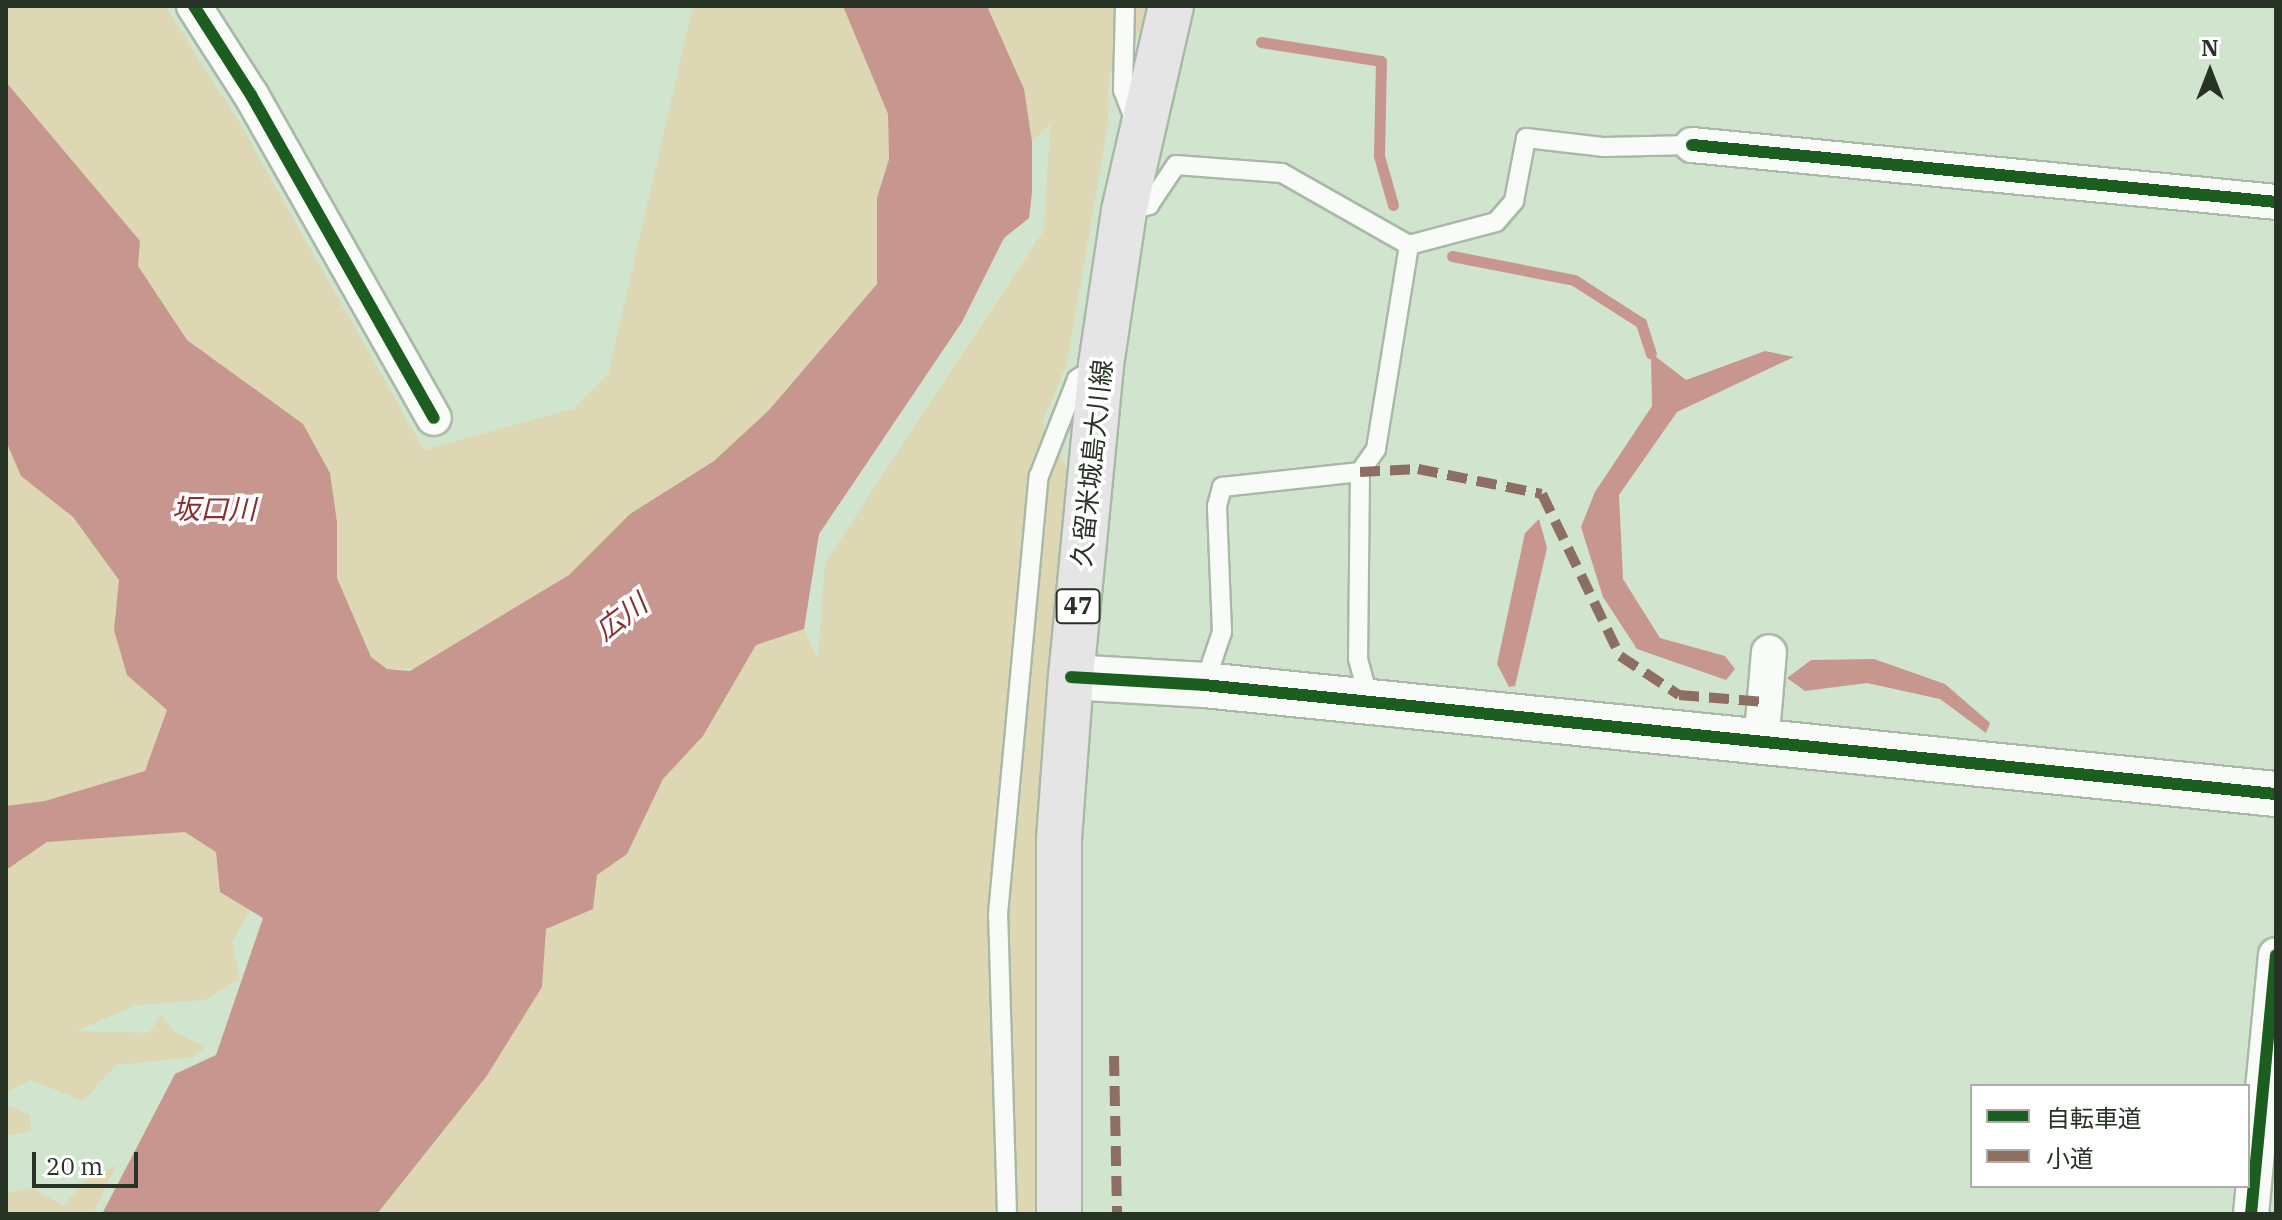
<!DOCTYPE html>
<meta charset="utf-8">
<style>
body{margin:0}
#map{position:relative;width:2282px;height:1220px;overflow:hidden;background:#d1e4ce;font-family:"IBM Plex Serif","Noto Sans JP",serif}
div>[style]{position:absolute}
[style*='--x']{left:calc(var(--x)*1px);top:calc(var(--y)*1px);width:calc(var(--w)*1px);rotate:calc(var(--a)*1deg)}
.green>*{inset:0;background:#ddd7b3}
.water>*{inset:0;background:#c7968e}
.stream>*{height:11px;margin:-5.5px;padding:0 5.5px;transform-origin:5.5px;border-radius:5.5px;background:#c7968e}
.roads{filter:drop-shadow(2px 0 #a9b8a7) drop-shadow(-2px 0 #a9b8a7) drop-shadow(0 2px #a9b8a7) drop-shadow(0 -2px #a9b8a7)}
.lane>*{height:18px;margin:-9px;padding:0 9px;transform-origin:9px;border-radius:9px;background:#f8fbf8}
.street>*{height:34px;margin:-17px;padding:0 17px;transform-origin:17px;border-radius:17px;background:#f8fbf8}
.secondary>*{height:44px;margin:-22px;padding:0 22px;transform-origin:22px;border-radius:22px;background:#f8fbf8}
.primary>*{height:44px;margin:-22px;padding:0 22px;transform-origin:22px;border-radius:22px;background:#e5e5e5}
.quiet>*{height:10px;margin-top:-5px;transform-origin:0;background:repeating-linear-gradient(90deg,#8d6e63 0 20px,transparent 0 30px)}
.cycleway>*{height:12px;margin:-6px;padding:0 6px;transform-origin:6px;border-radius:6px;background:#1b5e20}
span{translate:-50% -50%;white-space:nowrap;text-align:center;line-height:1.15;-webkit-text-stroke:7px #fff;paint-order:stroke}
.shield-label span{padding:2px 6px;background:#fff;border:2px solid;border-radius:6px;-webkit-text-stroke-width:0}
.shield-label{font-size:24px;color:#273425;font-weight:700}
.street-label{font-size:26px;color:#273425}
.water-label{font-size:28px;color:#8c2d31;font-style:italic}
.frame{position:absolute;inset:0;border:8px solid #273425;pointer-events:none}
.legend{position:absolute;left:1970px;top:1084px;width:280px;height:104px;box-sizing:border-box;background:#fff;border:2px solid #a9aea8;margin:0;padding:10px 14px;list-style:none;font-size:24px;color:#273425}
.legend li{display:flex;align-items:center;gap:16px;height:40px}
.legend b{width:40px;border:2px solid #a9aea8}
.north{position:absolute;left:2170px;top:32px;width:80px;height:80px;-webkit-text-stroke:6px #fff;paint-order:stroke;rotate:0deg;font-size:22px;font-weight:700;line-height:32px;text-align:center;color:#273425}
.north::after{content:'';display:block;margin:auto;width:28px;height:36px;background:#273425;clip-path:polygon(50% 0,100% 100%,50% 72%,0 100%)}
.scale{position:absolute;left:32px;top:1152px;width:106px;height:36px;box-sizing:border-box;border:4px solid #273425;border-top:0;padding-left:10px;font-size:24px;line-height:28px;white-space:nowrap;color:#273425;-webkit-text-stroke:6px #fff;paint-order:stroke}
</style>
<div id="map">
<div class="green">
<div style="clip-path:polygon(6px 6px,165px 6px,236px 117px,424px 450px,575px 408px,608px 375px,693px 6px,843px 6px,888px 114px,889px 159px,877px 198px,877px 284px,769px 410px,714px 461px,630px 514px,569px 575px,420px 668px,387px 669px,371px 658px,337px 578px,337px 522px,330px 473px,303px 425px,187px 340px,154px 296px,138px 266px,6px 82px)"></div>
<div style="clip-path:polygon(965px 6px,1151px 6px,1144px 26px,1109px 74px,1108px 122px,1067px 364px,1042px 423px,1068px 470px,1035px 879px,1042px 1214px,378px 1214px,486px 1077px,542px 987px,546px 929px,593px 909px,597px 875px,627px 854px,663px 779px,703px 736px,756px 645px,804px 629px,818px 659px,825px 563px,1044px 230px,1050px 124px,1032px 142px,1029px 218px)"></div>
<div style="clip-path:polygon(6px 343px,79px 468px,252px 907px,232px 942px,240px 979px,204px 1000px,137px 1005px,76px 1031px,149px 1033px,161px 1014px,173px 1031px,205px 1047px,193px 1057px,116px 1065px,83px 1101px,30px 1080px,6px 1093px)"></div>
<div style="clip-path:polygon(6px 1104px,30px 1115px,31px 1131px,6px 1136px)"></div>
<div style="clip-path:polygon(116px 1165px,93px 1214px,6px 1214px,6px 1193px,32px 1188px,64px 1206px,84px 1181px)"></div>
</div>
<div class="water">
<div style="clip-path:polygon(843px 6px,987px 6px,1024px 89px,1032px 142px,1032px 192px,1029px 218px,1004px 238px,962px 322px,819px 534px,804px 629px,756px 645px,703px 736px,663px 779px,627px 854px,597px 875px,593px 909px,546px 929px,542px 987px,486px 1077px,377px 1214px,102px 1214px,175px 1074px,216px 1055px,263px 918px,220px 892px,216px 852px,185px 832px,47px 842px,6px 870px,6px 806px,45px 801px,145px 771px,167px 710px,127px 675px,114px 630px,119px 580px,73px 517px,21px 476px,6px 441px,6px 82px,140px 241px,138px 266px,187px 340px,303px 424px,330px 473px,337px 522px,337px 578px,371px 657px,387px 669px,410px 671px,569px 575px,630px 514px,714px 461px,769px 410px,877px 284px,877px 198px,889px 159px,888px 114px)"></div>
<div style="clip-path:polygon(1765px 351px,1794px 357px,1677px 412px,1619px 495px,1623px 579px,1660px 638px,1725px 656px,1735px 669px,1726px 680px,1637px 649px,1603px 597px,1581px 527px,1595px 492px,1652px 406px,1651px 353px,1686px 380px)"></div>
<div style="clip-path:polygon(1539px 519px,1547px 548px,1515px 686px,1509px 687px,1497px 664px,1525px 533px)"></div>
<div style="clip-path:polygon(1874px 659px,1945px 684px,1990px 723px,1986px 733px,1940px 699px,1867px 683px,1805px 691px,1787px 678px,1811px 660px)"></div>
</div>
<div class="stream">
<div style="--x:1261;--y:42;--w:121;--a:9"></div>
<div style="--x:1381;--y:61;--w:95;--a:91.2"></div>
<div style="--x:1379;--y:156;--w:51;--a:74.1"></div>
<div style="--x:1452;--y:256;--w:124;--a:11.1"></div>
<div style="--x:1574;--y:280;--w:80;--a:32.7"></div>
<div style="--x:1641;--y:323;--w:32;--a:72"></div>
</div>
<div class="roads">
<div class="lane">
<div style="--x:1125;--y:6;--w:84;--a:91.4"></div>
<div style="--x:1123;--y:90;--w:33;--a:69"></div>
<div style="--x:1124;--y:211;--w:26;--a:-13"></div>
<div style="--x:1149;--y:205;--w:48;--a:-56"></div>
<div style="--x:1176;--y:165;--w:106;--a:4.3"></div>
<div style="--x:1282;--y:173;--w:146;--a:29.6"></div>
<div style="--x:1360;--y:472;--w:187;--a:90.6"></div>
<div style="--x:1358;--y:659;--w:46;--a:74.7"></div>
<div style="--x:1204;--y:685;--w:56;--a:-71.2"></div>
<div style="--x:1222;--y:632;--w:126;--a:-92.3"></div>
<div style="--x:1217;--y:506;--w:20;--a:-75"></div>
<div style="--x:1222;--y:487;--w:139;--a:-6.2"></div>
<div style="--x:1360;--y:472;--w:28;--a:-55"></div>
<div style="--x:1376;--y:449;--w:207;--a:-80.8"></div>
<div style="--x:1409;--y:245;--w:90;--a:-14.8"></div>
<div style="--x:1496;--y:222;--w:28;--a:-49"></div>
<div style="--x:1514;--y:201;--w:64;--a:-79.2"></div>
<div style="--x:1526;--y:138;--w:79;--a:6.6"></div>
<div style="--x:1604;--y:147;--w:88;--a:-1.3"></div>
<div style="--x:1007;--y:1214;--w:300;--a:-91.7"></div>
<div style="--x:998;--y:914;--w:440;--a:-84.7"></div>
<div style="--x:1039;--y:476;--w:104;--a:-68.6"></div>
<div style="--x:1077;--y:379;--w:26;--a:-31"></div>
</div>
<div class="street">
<div style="--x:194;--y:6;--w:106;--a:57.4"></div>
<div style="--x:251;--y:95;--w:371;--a:60.5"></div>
<div style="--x:1692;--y:145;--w:587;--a:5.57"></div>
<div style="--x:1761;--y:745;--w:93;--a:-85.1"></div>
<div style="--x:2251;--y:1214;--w:260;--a:-84.5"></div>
</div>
<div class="secondary">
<div style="--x:1071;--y:677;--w:133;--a:3.4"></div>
<div style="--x:1204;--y:685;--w:1078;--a:5.81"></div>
</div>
<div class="primary">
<div style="--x:1059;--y:1214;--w:375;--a:-90"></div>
<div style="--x:1059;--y:839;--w:162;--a:-85.8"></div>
<div style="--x:1071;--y:677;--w:313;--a:-84.5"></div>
<div style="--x:1101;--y:365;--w:156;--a:-81.5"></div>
<div style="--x:1124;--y:211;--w:210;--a:-77.1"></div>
</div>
</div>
<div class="quiet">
<div style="--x:1360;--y:472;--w:58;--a:-3"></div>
<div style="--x:1418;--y:469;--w:126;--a:11.4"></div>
<div style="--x:1542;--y:494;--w:180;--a:64.3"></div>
<div style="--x:1620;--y:656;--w:71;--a:33.5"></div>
<div style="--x:1679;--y:695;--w:86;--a:4.7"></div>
<div style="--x:1114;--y:1056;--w:158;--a:88.9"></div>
</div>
<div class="cycleway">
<div style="--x:194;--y:6;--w:106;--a:57.4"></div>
<div style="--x:251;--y:95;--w:371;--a:60.5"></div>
<div style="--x:1692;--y:145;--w:587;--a:5.57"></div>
<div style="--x:1071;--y:677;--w:133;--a:3.4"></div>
<div style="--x:1204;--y:685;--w:1078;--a:5.81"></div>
<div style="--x:2251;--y:1214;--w:260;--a:-84.5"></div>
</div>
<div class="shield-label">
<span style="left:1078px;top:606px">47</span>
</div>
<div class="street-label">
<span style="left:1092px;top:463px;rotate:-84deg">久留米城島大川線</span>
</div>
<div class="water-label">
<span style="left:214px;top:509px">坂口川</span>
<span style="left:621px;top:617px;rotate:-37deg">広川</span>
</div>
<div class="frame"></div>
<ul class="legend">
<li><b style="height:10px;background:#1b5e20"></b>自転車道</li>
<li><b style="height:10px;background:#8d6e63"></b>小道</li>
</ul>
<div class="north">N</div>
<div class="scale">20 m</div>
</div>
